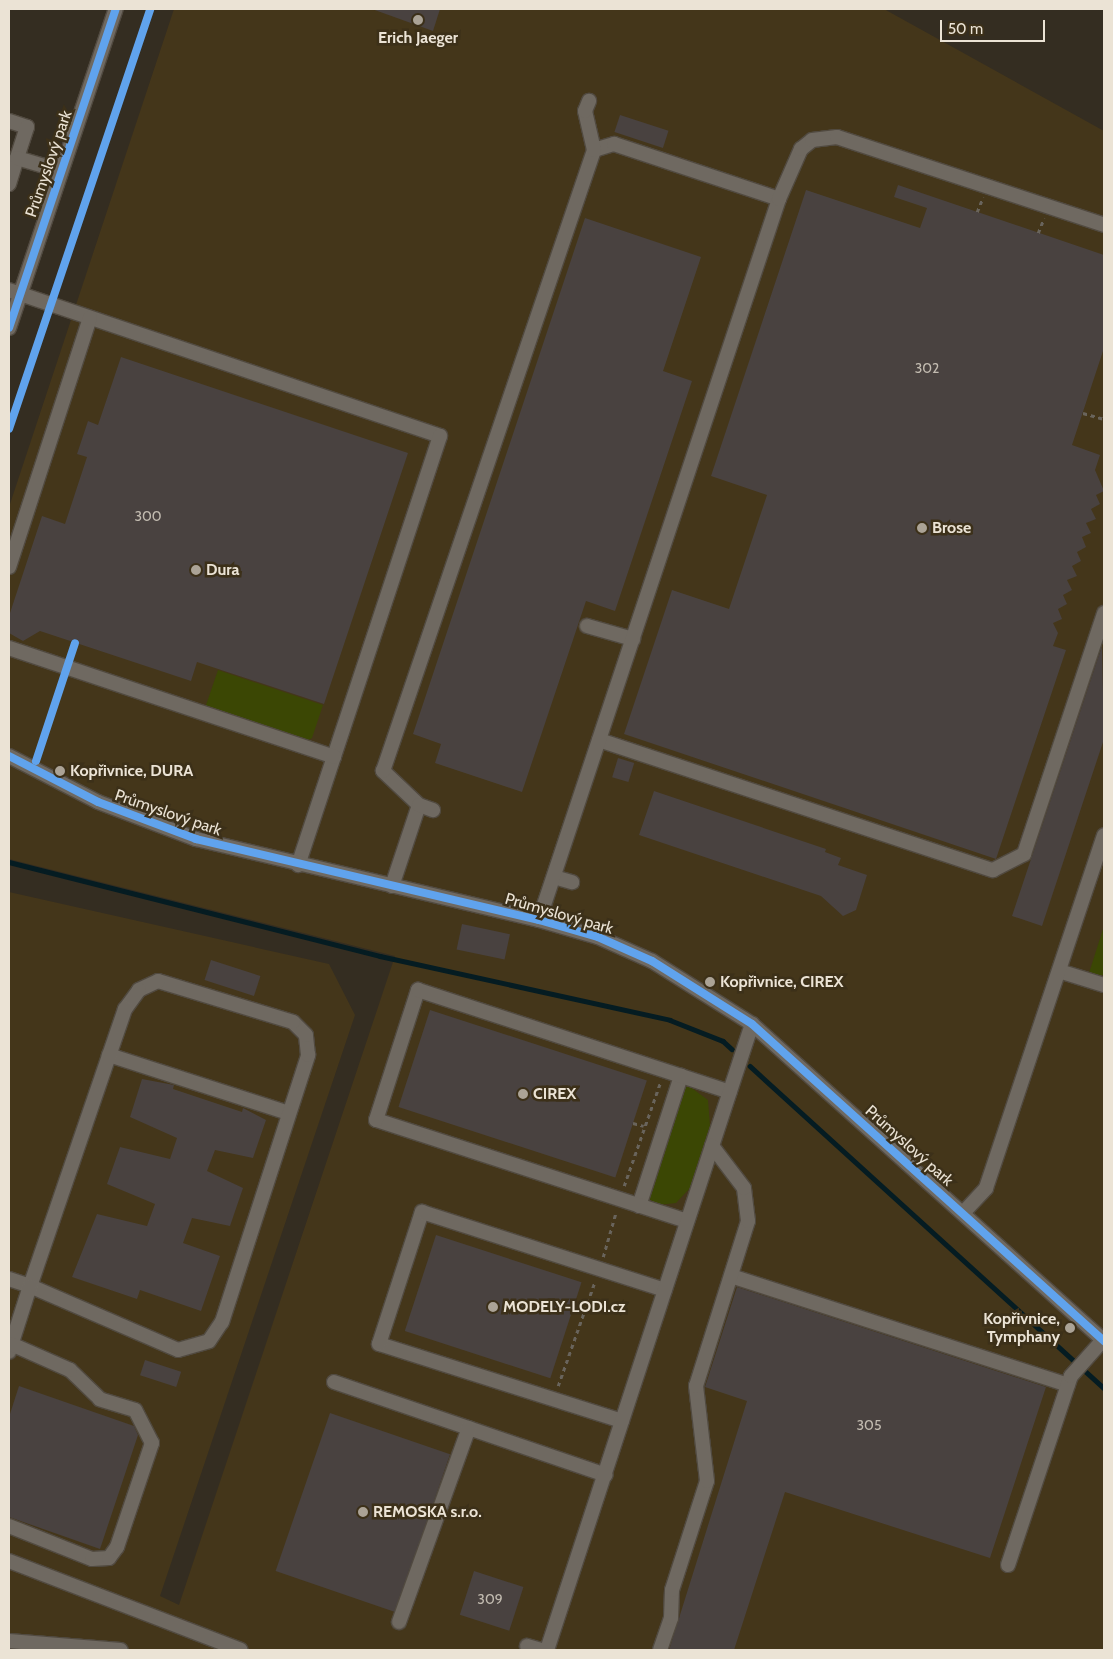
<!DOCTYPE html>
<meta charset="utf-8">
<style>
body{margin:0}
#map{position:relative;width:1113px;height:1659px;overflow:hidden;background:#342d21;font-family:Cabin,sans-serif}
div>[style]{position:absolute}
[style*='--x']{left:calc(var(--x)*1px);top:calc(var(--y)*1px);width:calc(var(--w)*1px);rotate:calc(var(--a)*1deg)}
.built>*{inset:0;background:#44361a}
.green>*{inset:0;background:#3b4704}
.stream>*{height:4.5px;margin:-2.25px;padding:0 2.25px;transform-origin:2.25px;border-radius:2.25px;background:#051c22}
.building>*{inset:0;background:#494240;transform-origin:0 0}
.path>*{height:2.5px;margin-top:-1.25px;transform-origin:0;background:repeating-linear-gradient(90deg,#69645c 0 4px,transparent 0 8px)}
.roads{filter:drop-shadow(1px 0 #514a40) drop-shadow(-1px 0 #514a40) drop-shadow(0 1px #514a40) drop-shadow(0 -1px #514a40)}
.minor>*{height:14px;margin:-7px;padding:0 7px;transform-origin:7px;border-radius:7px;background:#6f6961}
.cycleway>*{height:8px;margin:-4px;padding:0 4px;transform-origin:4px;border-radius:4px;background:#60a3ed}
.dots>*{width:14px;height:14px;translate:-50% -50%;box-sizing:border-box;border:2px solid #3c3019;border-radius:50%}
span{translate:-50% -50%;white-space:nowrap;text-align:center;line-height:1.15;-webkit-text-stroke:5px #3c3019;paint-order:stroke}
.number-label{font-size:14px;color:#c2bbb0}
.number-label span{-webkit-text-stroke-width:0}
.poi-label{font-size:16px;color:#ebe3d5;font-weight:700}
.left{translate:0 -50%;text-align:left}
.right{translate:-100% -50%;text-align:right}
.street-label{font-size:16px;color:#ebe3d5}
.frame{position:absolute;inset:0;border:10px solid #ebe3d5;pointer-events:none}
.scale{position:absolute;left:940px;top:20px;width:105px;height:22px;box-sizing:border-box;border:2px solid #ebe3d5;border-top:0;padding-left:6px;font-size:15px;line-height:18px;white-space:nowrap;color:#ebe3d5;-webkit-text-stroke:4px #3c3019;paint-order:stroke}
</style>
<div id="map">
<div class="built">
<div style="clip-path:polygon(174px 9px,884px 9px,1104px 131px,1104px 1650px,9px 1650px,9px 892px,329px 964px,355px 1015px,160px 1596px,179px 1605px,395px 956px,9px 859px,9px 507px)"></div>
</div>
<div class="green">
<div style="clip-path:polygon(218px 670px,323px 705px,312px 738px,307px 741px,205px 708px)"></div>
<div style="clip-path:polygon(1104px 926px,1104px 975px,1096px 975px,1089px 973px)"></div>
<div style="clip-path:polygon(689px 1086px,708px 1100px,710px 1126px,690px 1188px,676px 1203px,658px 1205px,648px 1198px,683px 1089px)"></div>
</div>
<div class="stream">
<div style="--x:9;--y:862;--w:383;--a:14.2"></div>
<div style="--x:380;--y:956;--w:297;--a:12.4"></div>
<div style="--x:670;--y:1020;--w:57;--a:21.6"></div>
<div style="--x:723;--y:1041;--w:12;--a:42"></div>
<div style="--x:750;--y:1066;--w:479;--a:42.3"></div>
</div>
<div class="building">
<div style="clip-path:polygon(372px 9px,440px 9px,433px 31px)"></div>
<div style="left:620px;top:115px;width:51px;height:18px;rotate:18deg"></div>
<div style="clip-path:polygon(898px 185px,1104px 255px,1104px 348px,1072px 445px,1100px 455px,1095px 470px,1104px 491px,1096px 495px,1100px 504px,1091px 509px,1096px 519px,1086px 523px,1091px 533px,1082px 537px,1086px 547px,1077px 552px,1081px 561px,1072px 566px,1077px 576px,1067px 580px,1072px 590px,1063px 595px,1067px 604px,1058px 609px,1062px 619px,1053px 623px,1058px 633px,1053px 646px,1066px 650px,996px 859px,624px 734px,672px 590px,729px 609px,767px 495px,711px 476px,806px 190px,920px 228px,927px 208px,894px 197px)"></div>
<div style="clip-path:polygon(585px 218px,701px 257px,663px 371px,692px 381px,615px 611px,586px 601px,522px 792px,435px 763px,441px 744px,413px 734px)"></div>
<div style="clip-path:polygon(121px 357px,408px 453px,324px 704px,197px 662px,191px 681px,40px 631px,23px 641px,9px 633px,9px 616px,42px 516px,65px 524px,87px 457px,77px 454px,88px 421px,98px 425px)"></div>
<div style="clip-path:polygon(1102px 646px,1104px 739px,1042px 926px,1012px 916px)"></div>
<div style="left:618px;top:758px;width:17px;height:20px;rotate:17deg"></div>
<div style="clip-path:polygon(654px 791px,826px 849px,825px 852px,841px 858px,838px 865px,867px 875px,856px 910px,843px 916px,821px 896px,639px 835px)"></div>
<div style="left:462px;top:924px;width:49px;height:26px;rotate:12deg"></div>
<div style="left:211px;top:960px;width:52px;height:21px;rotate:18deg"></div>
<div style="left:430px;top:1010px;width:228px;height:102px;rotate:18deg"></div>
<div style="clip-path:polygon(142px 1079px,174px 1085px,173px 1089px,242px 1112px,243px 1108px,266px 1120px,253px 1158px,215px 1150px,207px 1171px,243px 1188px,230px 1226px,192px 1218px,183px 1243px,220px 1256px,201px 1311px,140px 1290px,137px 1299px,72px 1277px,97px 1214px,147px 1226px,155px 1204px,107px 1184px,120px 1147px,170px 1159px,177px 1138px,130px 1117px)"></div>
<div style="left:436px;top:1235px;width:153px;height:101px;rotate:18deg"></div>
<div style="clip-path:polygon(737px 1287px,1046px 1387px,990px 1558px,785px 1492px,734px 1650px,669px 1650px,747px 1401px,705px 1387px)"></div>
<div style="left:145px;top:1360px;width:38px;height:16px;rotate:18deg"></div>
<div style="clip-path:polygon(19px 1386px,134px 1426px,138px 1435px,100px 1549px,9px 1517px,9px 1417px)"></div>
<div style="left:330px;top:1413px;width:127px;height:167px;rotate:19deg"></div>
<div style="left:474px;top:1571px;width:52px;height:46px;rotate:18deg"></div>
</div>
<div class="path">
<div style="--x:977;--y:212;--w:16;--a:-68"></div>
<div style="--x:1038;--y:233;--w:16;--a:-68"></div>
<div style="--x:1083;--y:413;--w:22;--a:16"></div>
<div style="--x:633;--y:1123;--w:11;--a:15"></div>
<div style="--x:624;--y:1186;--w:109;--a:-70.7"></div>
<div style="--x:603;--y:1257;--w:47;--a:-73.9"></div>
<div style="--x:558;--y:1386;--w:111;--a:-70.6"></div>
</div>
<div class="roads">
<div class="minor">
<div style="--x:9;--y:121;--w:19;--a:18"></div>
<div style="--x:27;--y:127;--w:33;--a:108"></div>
<div style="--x:594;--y:150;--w:21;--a:-17"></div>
<div style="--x:614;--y:144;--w:174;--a:18.4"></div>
<div style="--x:9;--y:184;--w:27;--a:-73"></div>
<div style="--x:17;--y:158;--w:46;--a:16.5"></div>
<div style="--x:9;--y:290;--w:455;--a:18.7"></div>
<div style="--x:440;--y:436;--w:452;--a:108.3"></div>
<div style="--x:9;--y:328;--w:336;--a:-71.5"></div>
<div style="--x:9;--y:567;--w:262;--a:-72"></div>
<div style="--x:587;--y:626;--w:48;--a:15.8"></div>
<div style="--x:9;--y:648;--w:343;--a:18.5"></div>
<div style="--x:599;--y:740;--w:415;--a:18.3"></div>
<div style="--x:993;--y:870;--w:35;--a:-27"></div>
<div style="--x:1024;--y:854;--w:254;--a:-71.6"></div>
<div style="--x:9;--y:756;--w:100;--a:27.3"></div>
<div style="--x:98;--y:802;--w:105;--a:20.7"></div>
<div style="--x:196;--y:839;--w:352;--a:13.3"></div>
<div style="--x:539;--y:920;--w:61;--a:16.1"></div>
<div style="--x:598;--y:937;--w:59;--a:24"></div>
<div style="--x:652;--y:961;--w:118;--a:32.2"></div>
<div style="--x:752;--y:1024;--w:474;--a:42"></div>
<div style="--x:419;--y:805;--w:50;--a:-136.6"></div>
<div style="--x:383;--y:771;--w:656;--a:-71.23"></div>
<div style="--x:594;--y:150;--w:40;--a:-103"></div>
<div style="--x:585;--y:111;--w:11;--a:-68"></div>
<div style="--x:554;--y:877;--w:19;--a:16"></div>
<div style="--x:392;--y:886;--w:85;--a:-71.6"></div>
<div style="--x:419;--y:805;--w:15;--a:20"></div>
<div style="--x:539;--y:920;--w:760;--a:-71.59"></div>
<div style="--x:779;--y:199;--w:55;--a:-66.3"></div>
<div style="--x:801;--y:149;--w:14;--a:-39"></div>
<div style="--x:812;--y:140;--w:25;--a:-7"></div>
<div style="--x:837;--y:137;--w:281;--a:18.2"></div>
<div style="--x:1059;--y:971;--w:47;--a:17.3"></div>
<div style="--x:109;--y:1055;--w:189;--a:17.9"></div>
<div style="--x:639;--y:1206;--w:137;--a:-72.1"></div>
<div style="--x:963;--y:1213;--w:34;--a:-47"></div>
<div style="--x:986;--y:1188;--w:372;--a:-71.5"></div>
<div style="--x:687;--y:1221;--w:327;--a:-162"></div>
<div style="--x:376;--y:1120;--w:137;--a:-72.1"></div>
<div style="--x:418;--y:990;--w:328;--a:18.1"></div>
<div style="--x:731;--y:1276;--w:354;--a:17.9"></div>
<div style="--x:9;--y:1279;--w:22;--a:18"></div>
<div style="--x:30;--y:1286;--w:161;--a:23.4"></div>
<div style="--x:178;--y:1350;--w:32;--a:-16"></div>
<div style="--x:209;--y:1341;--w:23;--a:-56"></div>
<div style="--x:222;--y:1322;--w:281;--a:-72.1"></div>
<div style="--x:308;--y:1055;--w:20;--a:-96"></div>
<div style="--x:306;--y:1035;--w:18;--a:-135"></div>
<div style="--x:293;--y:1022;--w:141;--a:-163.1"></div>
<div style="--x:158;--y:981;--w:21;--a:155"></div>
<div style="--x:139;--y:990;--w:24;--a:126"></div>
<div style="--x:125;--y:1009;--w:293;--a:108.9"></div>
<div style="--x:30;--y:1286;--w:69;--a:107.7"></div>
<div style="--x:334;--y:1382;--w:287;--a:18.9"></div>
<div style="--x:622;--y:1421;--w:255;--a:-162.4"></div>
<div style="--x:379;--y:1344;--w:139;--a:-72"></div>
<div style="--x:422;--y:1212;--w:255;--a:17.8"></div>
<div style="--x:9;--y:1526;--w:89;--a:21.7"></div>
<div style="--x:92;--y:1559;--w:17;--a:-3"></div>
<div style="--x:109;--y:1558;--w:14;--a:-54"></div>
<div style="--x:117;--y:1547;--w:110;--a:-71.4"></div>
<div style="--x:152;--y:1443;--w:37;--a:-117"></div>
<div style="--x:135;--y:1410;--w:37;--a:-163"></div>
<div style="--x:100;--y:1399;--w:42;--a:-136"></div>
<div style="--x:70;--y:1370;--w:64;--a:-156.2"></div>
<div style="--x:9;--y:1561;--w:248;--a:21"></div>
<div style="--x:1008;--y:1565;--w:199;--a:-71.6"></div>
<div style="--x:1071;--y:1376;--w:48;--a:-48.4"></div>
<div style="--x:399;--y:1622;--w:206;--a:-70.2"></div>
<div style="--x:9;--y:1641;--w:112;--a:4.6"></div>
<div style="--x:527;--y:1646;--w:15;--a:16"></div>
<div style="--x:547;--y:1650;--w:659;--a:-71.87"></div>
<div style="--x:660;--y:1650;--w:34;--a:-71"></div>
<div style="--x:671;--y:1618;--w:28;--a:-88"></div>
<div style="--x:672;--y:1590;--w:114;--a:-72.2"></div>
<div style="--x:707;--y:1481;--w:96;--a:-96.6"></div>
<div style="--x:696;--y:1386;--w:173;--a:-72.5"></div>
<div style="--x:748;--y:1221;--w:33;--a:-97"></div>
<div style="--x:744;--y:1188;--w:53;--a:-127.3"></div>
</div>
</div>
<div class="cycleway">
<div style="--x:9;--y:328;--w:336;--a:-71.5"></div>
<div style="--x:9;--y:429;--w:443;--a:-71.4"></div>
<div style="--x:9;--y:756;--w:100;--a:27.3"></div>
<div style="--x:98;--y:802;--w:105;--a:20.7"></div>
<div style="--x:196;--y:839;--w:352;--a:13.3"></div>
<div style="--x:539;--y:920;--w:61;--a:16.1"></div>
<div style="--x:598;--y:937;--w:59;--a:24"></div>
<div style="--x:652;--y:961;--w:118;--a:32.2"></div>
<div style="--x:752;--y:1024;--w:474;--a:42"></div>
<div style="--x:36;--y:761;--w:124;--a:-71.7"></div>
</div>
<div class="dots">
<div style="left:418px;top:20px;background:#aba396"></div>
<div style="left:922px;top:528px;background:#aba396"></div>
<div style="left:196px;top:570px;background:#aba396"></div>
<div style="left:60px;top:771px;background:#aba396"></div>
<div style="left:710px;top:982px;background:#aba396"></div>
<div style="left:523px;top:1094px;background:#aba396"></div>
<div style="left:493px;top:1307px;background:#aba396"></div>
<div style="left:1070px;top:1328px;background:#aba396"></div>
<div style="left:363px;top:1512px;background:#aba396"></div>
</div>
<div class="number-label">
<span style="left:927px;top:368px">302</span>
<span style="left:148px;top:516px">300</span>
<span style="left:869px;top:1425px">305</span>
<span style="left:490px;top:1599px">309</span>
</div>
<div class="poi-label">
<span style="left:418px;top:38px">Erich Jaeger</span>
<span class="left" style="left:932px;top:528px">Brose</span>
<span class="left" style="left:206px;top:570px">Dura</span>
<span class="left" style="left:70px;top:771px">Kopřivnice, DURA</span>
<span class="left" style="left:720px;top:982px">Kopřivnice, CIREX</span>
<span class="left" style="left:533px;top:1094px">CIREX</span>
<span class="left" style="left:503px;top:1307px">MODELY-LODI.cz</span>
<span class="right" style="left:1060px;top:1328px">Kopřivnice,<br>Tymphany</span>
<span class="left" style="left:373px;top:1512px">REMOSKA s.r.o.</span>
</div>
<div class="street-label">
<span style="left:49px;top:164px;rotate:-71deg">Průmyslový park</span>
<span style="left:168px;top:813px;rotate:19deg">Průmyslový park</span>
<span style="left:559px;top:914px;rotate:16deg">Průmyslový park</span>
<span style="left:909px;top:1146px;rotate:42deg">Průmyslový park</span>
</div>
<div class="frame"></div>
<div class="scale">50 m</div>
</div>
